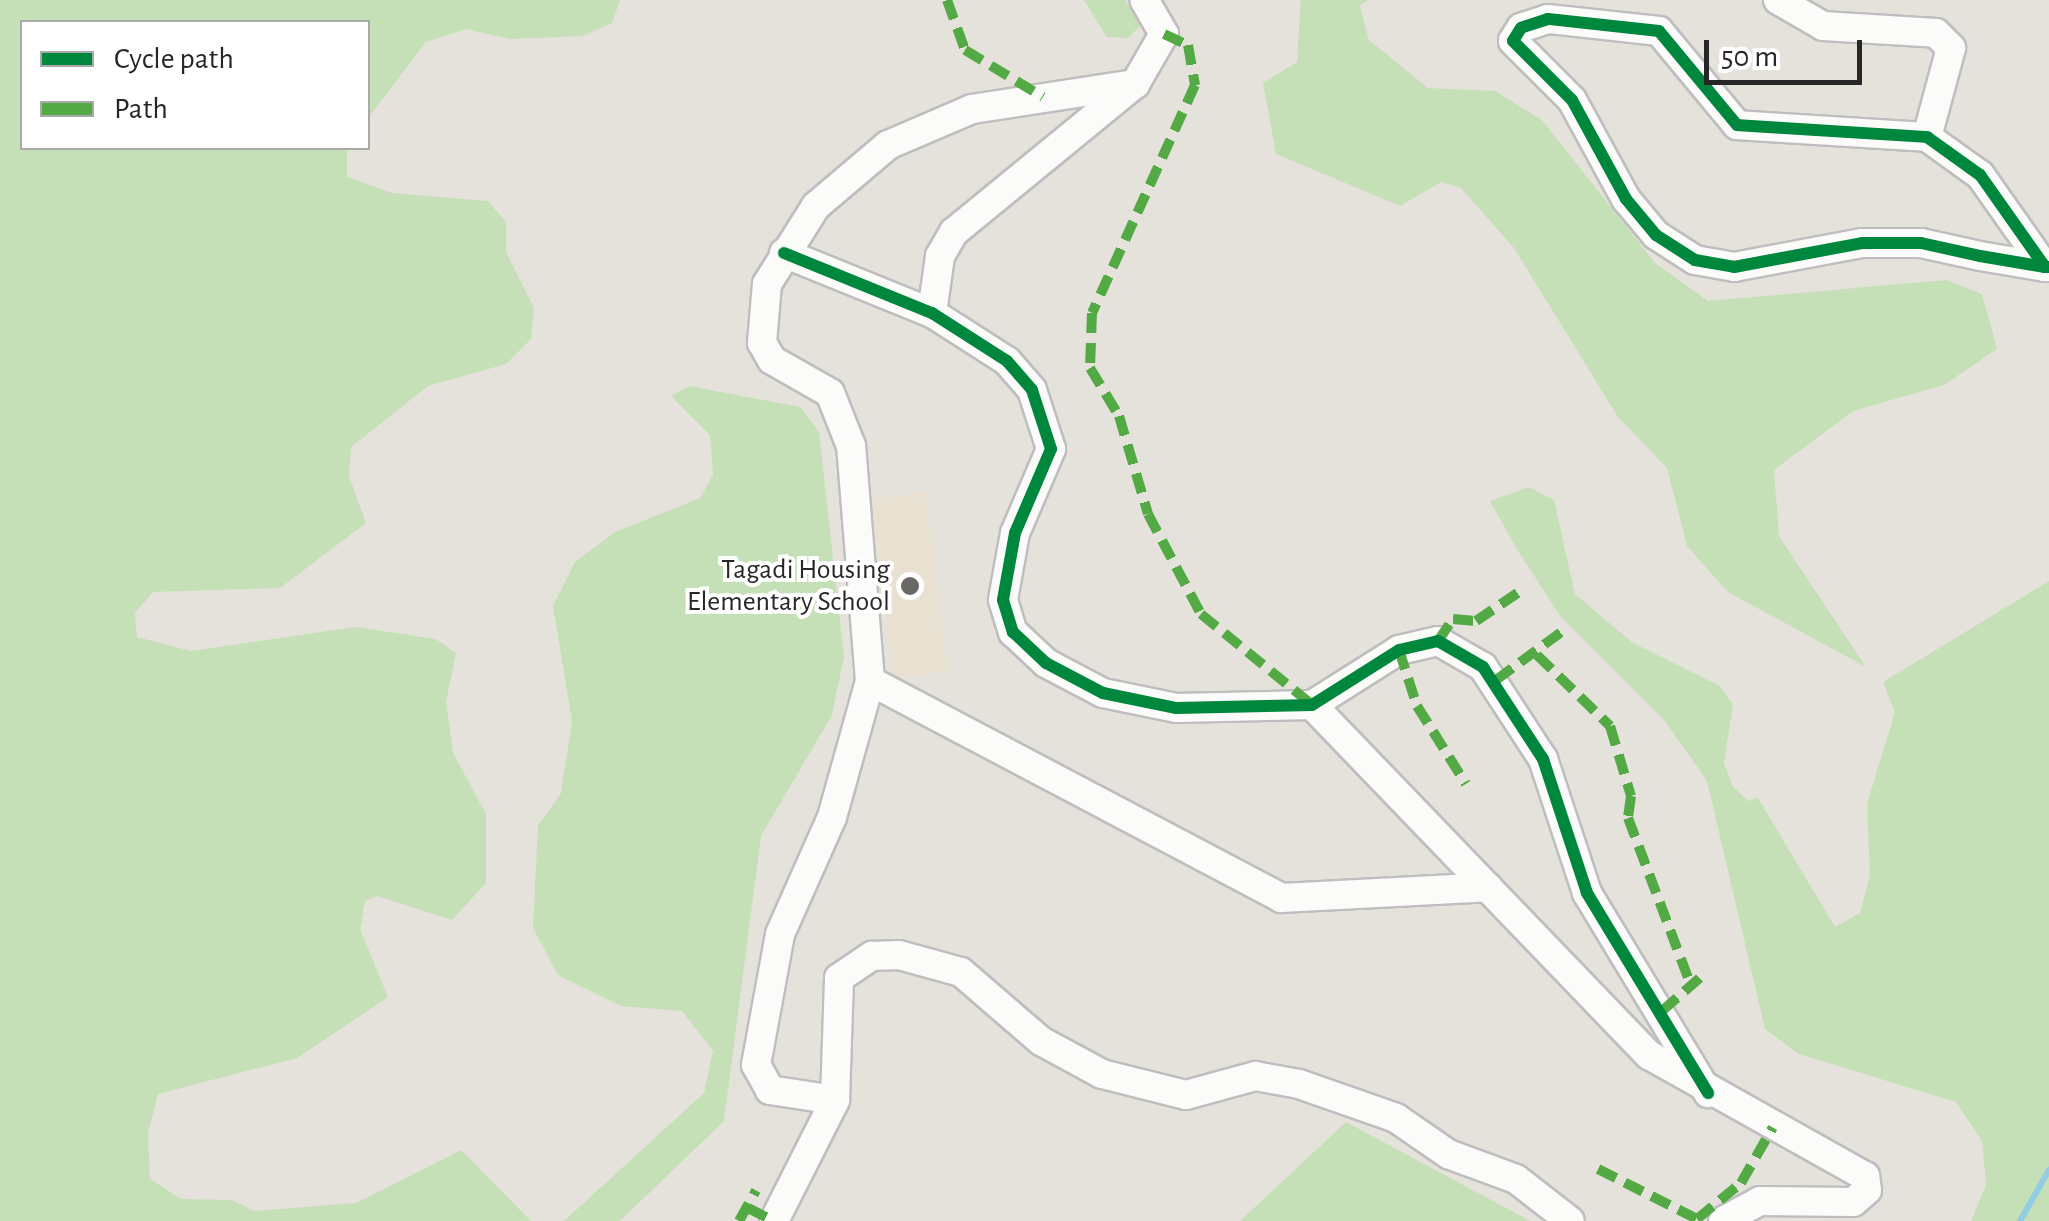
<!DOCTYPE html>
<style>
body{margin:0}
#map{position:relative;width:2049px;height:1221px;overflow:hidden;background:#e5e2dc;font-family:"Alegreya Sans",sans-serif}
div>[style]{position:absolute}
[style*='--x']{left:calc(var(--x)*1px);top:calc(var(--y)*1px);width:calc(var(--w)*1px);rotate:calc(var(--a)*1deg)}
.education>*{inset:0;background:#e8e1d1;transform-origin:0 0}
.green>*{inset:0;background:#c5e0b6}
.stream>*{height:6px;margin:-3px;padding:0 3px;transform-origin:3px;border-radius:3px;background:#92cce5}
.roads{filter:drop-shadow(2px 0 #bfbebe) drop-shadow(-2px 0 #bfbebe) drop-shadow(0 2px #bfbebe) drop-shadow(0 -2px #bfbebe)}
.minor>*{height:28px;margin:-14px;padding:0 14px;transform-origin:14px;border-radius:14px;background:#fbfbfa}
.quiet>*{height:10px;margin-top:-5px;transform-origin:0;background:repeating-linear-gradient(90deg,#53aa44 0 20px,transparent 0 30px)}
.cycleway>*{height:12px;margin:-6px;padding:0 6px;transform-origin:6px;border-radius:6px;background:#00873e}
.dots>*{width:28px;height:28px;translate:-50% -50%;box-sizing:border-box;border:5px solid #fff;border-radius:50%}
span{translate:-50% -50%;white-space:nowrap;text-align:center;line-height:1.15;-webkit-text-stroke:8px #fff;paint-order:stroke}
.poi-label{font-size:28px;color:#272727}
.right{translate:-100% -50%;text-align:right}
.legend{position:absolute;left:20px;top:20px;width:350px;height:130px;box-sizing:border-box;background:#fff;border:2px solid #a9a9a9;margin:0;padding:12px 18px;list-style:none;font-size:30px;color:#272727}
.legend li{display:flex;align-items:center;gap:20px;height:50px}
.legend b{width:50px;border:2px solid #a9a9a9}
.scale{position:absolute;left:1704px;top:40px;width:158px;height:45px;box-sizing:border-box;border:5px solid #272727;border-top:0;padding-left:12px;font-size:30px;line-height:35px;white-space:nowrap;color:#272727;-webkit-text-stroke:8px #fff;paint-order:stroke}
</style>
<div id="map">
<div class="education">
<div style="left:926px;top:492px;width:181px;height:55px;rotate:83deg"></div>
</div>
<div class="green">
<div style="clip-path:polygon(0 0,620px 0,612px 23px,583px 36px,510px 39px,466px 29px,426px 42px,368px 118px,368px 22px,22px 22px,22px 148px,347px 148px,347px 177px,392px 193px,488px 201px,506px 222px,506px 252px,534px 308px,531px 339px,506px 364px,428px 386px,351px 447px,349px 476px,366px 523px,280px 588px,153px 592px,135px 613px,137px 637px,191px 651px,356px 627px,436px 639px,456px 653px,446px 702px,453px 753px,486px 814px,486px 883px,452px 920px,377px 896px,365px 901px,360px 929px,388px 997px,297px 1058px,158px 1094px,148px 1132px,150px 1179px,181px 1199px,232px 1200px,254px 1211px,356px 1203px,461px 1150px,531px 1221px,0 1221px)"></div>
<div style="clip-path:polygon(1084px 0,1125px 0,1141px 25px,1128px 38px,1107px 37px)"></div>
<div style="clip-path:polygon(1301px 0,1368px 0,1360px 6px,1369px 40px,1428px 88px,1495px 91px,1542px 120px,1655px 263px,1708px 301px,1947px 280px,1982px 294px,1997px 349px,1944px 385px,1853px 411px,1774px 470px,1779px 536px,1866px 667px,1728px 592px,1687px 546px,1667px 468px,1618px 417px,1514px 248px,1461px 188px,1441px 182px,1400px 206px,1276px 154px,1263px 83px,1297px 62px)"></div>
<div style="clip-path:polygon(689px 386px,800px 407px,819px 432px,844px 657px,832px 715px,761px 836px,724px 1121px,620px 1221px,564px 1221px,704px 1093px,713px 1051px,682px 1011px,621px 1006px,558px 975px,533px 928px,538px 826px,561px 793px,572px 721px,553px 606px,575px 562px,615px 532px,700px 498px,713px 475px,710px 435px,671px 396px)"></div>
<div style="clip-path:polygon(1529px 487px,1554px 500px,1575px 594px,1633px 643px,1720px 686px,1733px 705px,1724px 763px,1733px 787px,1748px 801px,1758px 798px,1835px 927px,1860px 913px,1870px 875px,1867px 804px,1895px 712px,1883px 682px,2049px 581px,2049px 1221px,1971px 1221px,1986px 1185px,1982px 1141px,1956px 1102px,1799px 1054px,1765px 1029px,1707px 781px,1665px 721px,1561px 617px,1518px 551px,1490px 501px)"></div>
<div style="clip-path:polygon(1346px 1122px,1530px 1221px,1240px 1221px)"></div>
</div>
<div class="stream">
<div style="--x:2020;--y:1221;--w:59;--a:-60.4"></div>
</div>
<div class="roads">
<div class="minor">
<div style="--x:1778;--y:0;--w:52;--a:30"></div>
<div style="--x:1823;--y:26;--w:113;--a:3.5"></div>
<div style="--x:1936;--y:33;--w:21;--a:45"></div>
<div style="--x:1951;--y:48;--w:92;--a:105.1"></div>
<div style="--x:784;--y:253;--w:160;--a:22.1"></div>
<div style="--x:932;--y:313;--w:89;--a:32.6"></div>
<div style="--x:1007;--y:361;--w:38;--a:49"></div>
<div style="--x:1032;--y:390;--w:62;--a:72.1"></div>
<div style="--x:1051;--y:449;--w:91;--a:113.2"></div>
<div style="--x:1015;--y:533;--w:68;--a:100.2"></div>
<div style="--x:1003;--y:600;--w:34;--a:73"></div>
<div style="--x:1013;--y:632;--w:45;--a:43.2"></div>
<div style="--x:1046;--y:663;--w:64;--a:27.8"></div>
<div style="--x:1103;--y:693;--w:75;--a:11.6"></div>
<div style="--x:1176;--y:708;--w:136;--a:-1.3"></div>
<div style="--x:1312;--y:705;--w:103;--a:-32.3"></div>
<div style="--x:1399;--y:650;--w:40;--a:-13"></div>
<div style="--x:1438;--y:641;--w:52;--a:30"></div>
<div style="--x:1483;--y:667;--w:110;--a:56.9"></div>
<div style="--x:1543;--y:759;--w:141;--a:71.8"></div>
<div style="--x:1587;--y:893;--w:234;--a:58.8"></div>
<div style="--x:2045;--y:267;--w:113;--a:-125.2"></div>
<div style="--x:1980;--y:175;--w:65;--a:-144.4"></div>
<div style="--x:1927;--y:137;--w:190;--a:-176.4"></div>
<div style="--x:1737;--y:125;--w:122;--a:-129.7"></div>
<div style="--x:1659;--y:31;--w:112;--a:-173.8"></div>
<div style="--x:1548;--y:19;--w:28;--a:162"></div>
<div style="--x:1521;--y:28;--w:15;--a:122"></div>
<div style="--x:1513;--y:41;--w:83;--a:45"></div>
<div style="--x:1572;--y:100;--w:113;--a:61.4"></div>
<div style="--x:1626;--y:199;--w:47;--a:50.2"></div>
<div style="--x:1656;--y:235;--w:46;--a:32.7"></div>
<div style="--x:1695;--y:260;--w:40;--a:10"></div>
<div style="--x:1734;--y:267;--w:130;--a:-10.6"></div>
<div style="--x:1862;--y:243;--w:59;--a:0"></div>
<div style="--x:1921;--y:243;--w:60;--a:12.4"></div>
<div style="--x:1980;--y:256;--w:66;--a:9.6"></div>
<div style="--x:2045;--y:267;--w:4;--a:0"></div>
<div style="--x:932;--y:313;--w:58;--a:-82"></div>
<div style="--x:940;--y:256;--w:28;--a:-60"></div>
<div style="--x:954;--y:232;--w:234;--a:-39.3"></div>
<div style="--x:1135;--y:84;--w:58;--a:-59.9"></div>
<div style="--x:1164;--y:34;--w:39;--a:-120"></div>
<div style="--x:870;--y:681;--w:465;--a:27.8"></div>
<div style="--x:1281;--y:898;--w:207;--a:-3"></div>
<div style="--x:1312;--y:705;--w:486;--a:46.1"></div>
<div style="--x:1649;--y:1055;--w:248;--a:29.3"></div>
<div style="--x:1865;--y:1176;--w:14;--a:82"></div>
<div style="--x:1867;--y:1190;--w:18;--a:139"></div>
<div style="--x:1853;--y:1202;--w:93;--a:-179.4"></div>
<div style="--x:1760;--y:1201;--w:42;--a:151.6"></div>
<div style="--x:835;--y:1100;--w:66;--a:-171.3"></div>
<div style="--x:770;--y:1090;--w:29;--a:-119"></div>
<div style="--x:756;--y:1065;--w:133;--a:-79.6"></div>
<div style="--x:780;--y:934;--w:128;--a:-66"></div>
<div style="--x:832;--y:817;--w:141;--a:-74.4"></div>
<div style="--x:870;--y:681;--w:236;--a:-94.6"></div>
<div style="--x:851;--y:446;--w:57;--a:-111.6"></div>
<div style="--x:830;--y:393;--w:67;--a:-150.4"></div>
<div style="--x:772;--y:360;--w:20;--a:-120"></div>
<div style="--x:762;--y:343;--w:59;--a:-85.2"></div>
<div style="--x:767;--y:284;--w:92;--a:-57.9"></div>
<div style="--x:816;--y:206;--w:94;--a:-40.3"></div>
<div style="--x:888;--y:145;--w:91;--a:-23.2"></div>
<div style="--x:972;--y:109;--w:165;--a:-8.7"></div>
<div style="--x:774;--y:1221;--w:136;--a:-63.2"></div>
<div style="--x:835;--y:1100;--w:122;--a:-88.1"></div>
<div style="--x:839;--y:978;--w:40;--a:-34"></div>
<div style="--x:872;--y:956;--w:27;--a:-2"></div>
<div style="--x:899;--y:955;--w:64;--a:15.3"></div>
<div style="--x:961;--y:972;--w:106;--a:40.8"></div>
<div style="--x:1041;--y:1041;--w:69;--a:28.4"></div>
<div style="--x:1102;--y:1074;--w:87;--a:14"></div>
<div style="--x:1186;--y:1095;--w:72;--a:-15.4"></div>
<div style="--x:1255;--y:1076;--w:45;--a:10.3"></div>
<div style="--x:1299;--y:1084;--w:103;--a:19.3"></div>
<div style="--x:1396;--y:1118;--w:63;--a:34.7"></div>
<div style="--x:1448;--y:1154;--w:72;--a:20.2"></div>
<div style="--x:1516;--y:1179;--w:68;--a:37.9"></div>
</div>
</div>
<div class="quiet">
<div style="--x:947;--y:0;--w:53;--a:70.2"></div>
<div style="--x:965;--y:50;--w:91;--a:31.1"></div>
<div style="--x:1164;--y:34;--w:26;--a:25"></div>
<div style="--x:1188;--y:45;--w:41;--a:80.1"></div>
<div style="--x:1195;--y:85;--w:250;--a:114.3"></div>
<div style="--x:1092;--y:313;--w:55;--a:92.1"></div>
<div style="--x:1090;--y:368;--w:56;--a:58.9"></div>
<div style="--x:1119;--y:416;--w:102;--a:73.5"></div>
<div style="--x:1148;--y:514;--w:113;--a:62.1"></div>
<div style="--x:1201;--y:614;--w:144;--a:39.3"></div>
<div style="--x:1438;--y:641;--w:27;--a:-56"></div>
<div style="--x:1453;--y:619;--w:23;--a:5"></div>
<div style="--x:1476;--y:621;--w:59;--a:-34"></div>
<div style="--x:1399;--y:650;--w:59;--a:72.2"></div>
<div style="--x:1417;--y:706;--w:92;--a:57.9"></div>
<div style="--x:1537;--y:655;--w:102;--a:44.2"></div>
<div style="--x:1610;--y:726;--w:73;--a:73.3"></div>
<div style="--x:1631;--y:796;--w:22;--a:98"></div>
<div style="--x:1628;--y:818;--w:176;--a:69.4"></div>
<div style="--x:1496;--y:680;--w:84;--a:-36.3"></div>
<div style="--x:1662;--y:1011;--w:55;--a:-41.3"></div>
<div style="--x:1598;--y:1169;--w:111;--a:26.8"></div>
<div style="--x:1697;--y:1219;--w:57;--a:-39.3"></div>
<div style="--x:1741;--y:1183;--w:64;--a:-60.3"></div>
<div style="--x:748;--y:1208;--w:29;--a:27"></div>
<div style="--x:739;--y:1221;--w:35;--a:-61"></div>
</div>
<div class="cycleway">
<div style="--x:784;--y:253;--w:160;--a:22.1"></div>
<div style="--x:932;--y:313;--w:89;--a:32.6"></div>
<div style="--x:1007;--y:361;--w:38;--a:49"></div>
<div style="--x:1032;--y:390;--w:62;--a:72.1"></div>
<div style="--x:1051;--y:449;--w:91;--a:113.2"></div>
<div style="--x:1015;--y:533;--w:68;--a:100.2"></div>
<div style="--x:1003;--y:600;--w:34;--a:73"></div>
<div style="--x:1013;--y:632;--w:45;--a:43.2"></div>
<div style="--x:1046;--y:663;--w:64;--a:27.8"></div>
<div style="--x:1103;--y:693;--w:75;--a:11.6"></div>
<div style="--x:1176;--y:708;--w:136;--a:-1.3"></div>
<div style="--x:1312;--y:705;--w:103;--a:-32.3"></div>
<div style="--x:1399;--y:650;--w:40;--a:-13"></div>
<div style="--x:1438;--y:641;--w:52;--a:30"></div>
<div style="--x:1483;--y:667;--w:110;--a:56.9"></div>
<div style="--x:1543;--y:759;--w:141;--a:71.8"></div>
<div style="--x:1587;--y:893;--w:234;--a:58.8"></div>
<div style="--x:2045;--y:267;--w:113;--a:-125.2"></div>
<div style="--x:1980;--y:175;--w:65;--a:-144.4"></div>
<div style="--x:1927;--y:137;--w:190;--a:-176.4"></div>
<div style="--x:1737;--y:125;--w:122;--a:-129.7"></div>
<div style="--x:1659;--y:31;--w:112;--a:-173.8"></div>
<div style="--x:1548;--y:19;--w:28;--a:162"></div>
<div style="--x:1521;--y:28;--w:15;--a:122"></div>
<div style="--x:1513;--y:41;--w:83;--a:45"></div>
<div style="--x:1572;--y:100;--w:113;--a:61.4"></div>
<div style="--x:1626;--y:199;--w:47;--a:50.2"></div>
<div style="--x:1656;--y:235;--w:46;--a:32.7"></div>
<div style="--x:1695;--y:260;--w:40;--a:10"></div>
<div style="--x:1734;--y:267;--w:130;--a:-10.6"></div>
<div style="--x:1862;--y:243;--w:59;--a:0"></div>
<div style="--x:1921;--y:243;--w:60;--a:12.4"></div>
<div style="--x:1980;--y:256;--w:66;--a:9.6"></div>
<div style="--x:2045;--y:267;--w:4;--a:0"></div>
</div>
<div class="dots">
<div style="left:910px;top:586px;background:#6a6866"></div>
</div>
<div class="poi-label">
<span class="right" style="left:890px;top:586px">Tagadi Housing<br>Elementary School</span>
</div>
<ul class="legend">
<li><b style="height:12px;background:#00873e"></b>Cycle path</li>
<li><b style="height:12px;background:#53aa44"></b>Path</li>
</ul>
<div class="scale">50 m</div>
</div>
